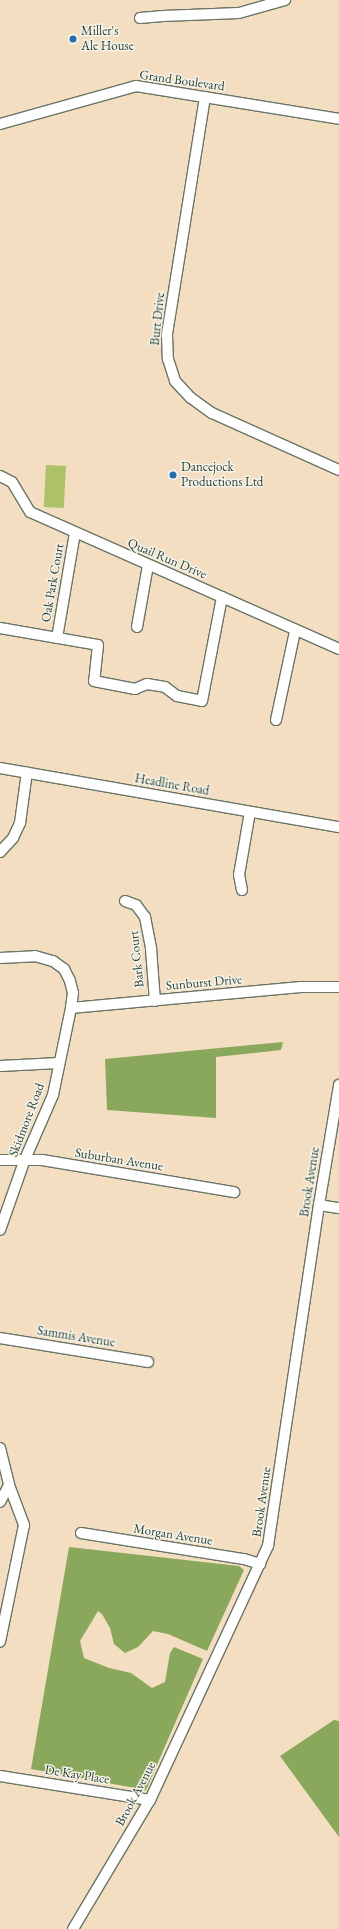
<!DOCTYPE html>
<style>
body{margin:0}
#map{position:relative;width:339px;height:1929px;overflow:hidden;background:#f3dec1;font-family:"EB Garamond",serif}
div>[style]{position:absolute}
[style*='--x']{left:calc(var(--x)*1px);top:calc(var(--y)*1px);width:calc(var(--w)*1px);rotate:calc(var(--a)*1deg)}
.green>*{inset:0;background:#adc266;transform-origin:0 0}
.forest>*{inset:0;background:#8aa85b}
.roads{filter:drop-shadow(1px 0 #697565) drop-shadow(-1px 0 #697565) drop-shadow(0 1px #697565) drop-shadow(0 -1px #697565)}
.minor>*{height:10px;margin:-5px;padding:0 5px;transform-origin:5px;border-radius:5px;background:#fff}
.dots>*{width:11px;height:11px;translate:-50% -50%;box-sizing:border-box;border:2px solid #f7f3e8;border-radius:50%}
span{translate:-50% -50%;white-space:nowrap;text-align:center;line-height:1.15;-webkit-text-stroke:3px #f7f3e8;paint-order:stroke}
.poi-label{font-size:13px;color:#1f3d34}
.left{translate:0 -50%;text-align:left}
.street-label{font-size:13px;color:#1f3d34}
</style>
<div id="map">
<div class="green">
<div style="left:46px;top:465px;width:20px;height:42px;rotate:3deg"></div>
</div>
<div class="forest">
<div style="clip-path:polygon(283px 1042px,281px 1050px,216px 1057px,216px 1118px,107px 1110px,105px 1059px)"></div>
<div style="clip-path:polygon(69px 1547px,239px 1566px,244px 1570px,207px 1651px,168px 1634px,153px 1631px,138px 1647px,125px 1653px,114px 1644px,110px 1628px,102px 1614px,98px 1611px,80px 1641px,84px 1658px,109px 1668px,131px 1673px,152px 1688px,165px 1682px,170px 1653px,174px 1647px,203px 1659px,146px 1790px,31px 1769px)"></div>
<div style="clip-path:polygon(334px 1720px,339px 1721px,339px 1837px,280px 1756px)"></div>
</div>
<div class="roads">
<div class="minor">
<div style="--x:140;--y:18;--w:23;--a:-5"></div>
<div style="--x:163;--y:16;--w:76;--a:-2.3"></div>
<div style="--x:239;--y:13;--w:48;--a:-15.8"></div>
<div style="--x:205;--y:97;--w:241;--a:99.1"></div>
<div style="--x:167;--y:335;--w:24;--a:88"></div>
<div style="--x:168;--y:359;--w:23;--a:72"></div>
<div style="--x:175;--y:381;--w:23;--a:47"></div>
<div style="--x:191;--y:398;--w:26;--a:36"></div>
<div style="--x:212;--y:413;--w:139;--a:24.2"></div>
<div style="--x:0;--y:124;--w:141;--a:-15.6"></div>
<div style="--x:136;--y:86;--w:206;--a:9.2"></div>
<div style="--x:0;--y:476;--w:13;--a:27"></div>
<div style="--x:12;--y:482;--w:35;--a:59"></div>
<div style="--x:30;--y:512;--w:338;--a:23.9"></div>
<div style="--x:137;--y:627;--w:63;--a:-79.9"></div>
<div style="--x:0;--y:628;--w:99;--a:9.8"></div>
<div style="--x:98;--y:645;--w:36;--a:96"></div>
<div style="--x:94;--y:681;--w:42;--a:11"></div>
<div style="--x:135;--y:689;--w:13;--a:-23"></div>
<div style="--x:147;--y:684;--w:18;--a:9"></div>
<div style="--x:165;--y:687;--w:15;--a:37"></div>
<div style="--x:177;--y:696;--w:25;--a:11"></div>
<div style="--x:202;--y:701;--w:106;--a:-79.1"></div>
<div style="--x:57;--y:638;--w:107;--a:-80.3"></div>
<div style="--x:276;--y:720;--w:91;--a:-77.9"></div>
<div style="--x:0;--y:768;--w:344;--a:9.9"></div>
<div style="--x:0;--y:852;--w:19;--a:-47"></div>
<div style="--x:13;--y:838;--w:17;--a:-65"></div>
<div style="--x:20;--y:823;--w:51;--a:-82.2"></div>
<div style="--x:242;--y:890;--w:15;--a:-101"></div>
<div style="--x:239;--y:875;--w:64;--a:-80.1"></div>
<div style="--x:125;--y:901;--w:12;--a:20"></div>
<div style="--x:136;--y:905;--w:15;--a:53"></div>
<div style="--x:145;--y:917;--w:33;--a:79"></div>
<div style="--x:151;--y:949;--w:52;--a:85.6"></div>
<div style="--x:0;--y:958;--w:35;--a:-3"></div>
<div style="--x:35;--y:956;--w:19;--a:16"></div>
<div style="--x:53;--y:961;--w:14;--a:36"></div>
<div style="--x:64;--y:969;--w:13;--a:63"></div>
<div style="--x:70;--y:981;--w:12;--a:76"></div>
<div style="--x:73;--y:993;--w:15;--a:98"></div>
<div style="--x:71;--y:1008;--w:89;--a:101.7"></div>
<div style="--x:53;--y:1095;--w:70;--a:113.6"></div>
<div style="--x:25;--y:1159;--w:75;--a:109.4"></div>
<div style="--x:71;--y:1008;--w:231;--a:-5.2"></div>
<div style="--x:301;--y:987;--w:38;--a:0"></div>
<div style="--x:0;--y:1066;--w:59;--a:-2.9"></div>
<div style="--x:0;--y:1160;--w:42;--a:0"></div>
<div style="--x:42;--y:1160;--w:195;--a:9.5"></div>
<div style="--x:319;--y:1205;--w:20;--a:9"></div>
<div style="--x:0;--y:1338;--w:150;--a:9.2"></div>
<div style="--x:0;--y:1448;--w:38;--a:76"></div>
<div style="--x:9;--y:1485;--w:43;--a:69.4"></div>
<div style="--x:24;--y:1525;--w:119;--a:101.6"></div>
<div style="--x:0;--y:1502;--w:19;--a:-62"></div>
<div style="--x:81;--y:1533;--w:165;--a:9.1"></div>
<div style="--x:244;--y:1559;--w:17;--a:17"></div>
<div style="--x:0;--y:1776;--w:152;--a:9.1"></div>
<div style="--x:73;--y:1929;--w:150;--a:-59.2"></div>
<div style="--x:150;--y:1800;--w:280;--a:-65.1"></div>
<div style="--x:268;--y:1546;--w:345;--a:-81.5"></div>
<div style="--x:319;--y:1205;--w:122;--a:-80.5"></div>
</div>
</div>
<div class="dots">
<div style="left:73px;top:39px;background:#1f6fb2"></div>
<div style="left:173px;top:475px;background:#1f6fb2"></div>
</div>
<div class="poi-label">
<span class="left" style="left:81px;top:39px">Miller's<br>Ale House</span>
<span class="left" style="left:181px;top:475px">Dancejock<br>Productions Ltd</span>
</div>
<div class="street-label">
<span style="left:182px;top:81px;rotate:8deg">Grand Boulevard</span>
<span style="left:158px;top:319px;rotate:-84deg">Burt Drive</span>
<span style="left:167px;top:559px;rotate:23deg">Quail Run Drive</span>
<span style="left:53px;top:583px;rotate:-80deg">Oak Park Court</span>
<span style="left:172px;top:785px;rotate:10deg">Headline Road</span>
<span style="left:137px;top:959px;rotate:-96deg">Bark Court</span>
<span style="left:204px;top:983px;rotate:-5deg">Sunburst Drive</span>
<span style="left:27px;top:1120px;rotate:-69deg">Skidmore Road</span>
<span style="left:119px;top:1160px;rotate:9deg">Suburban Avenue</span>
<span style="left:310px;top:1182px;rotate:-81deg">Brook Avenue</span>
<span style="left:76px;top:1337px;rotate:9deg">Sammis Avenue</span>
<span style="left:262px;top:1502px;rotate:-82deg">Brook Avenue</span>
<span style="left:173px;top:1535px;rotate:9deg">Morgan Avenue</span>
<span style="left:77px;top:1775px;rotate:9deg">De Kay Place</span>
<span style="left:136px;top:1794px;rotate:-62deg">Brook Avenue</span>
</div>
</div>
